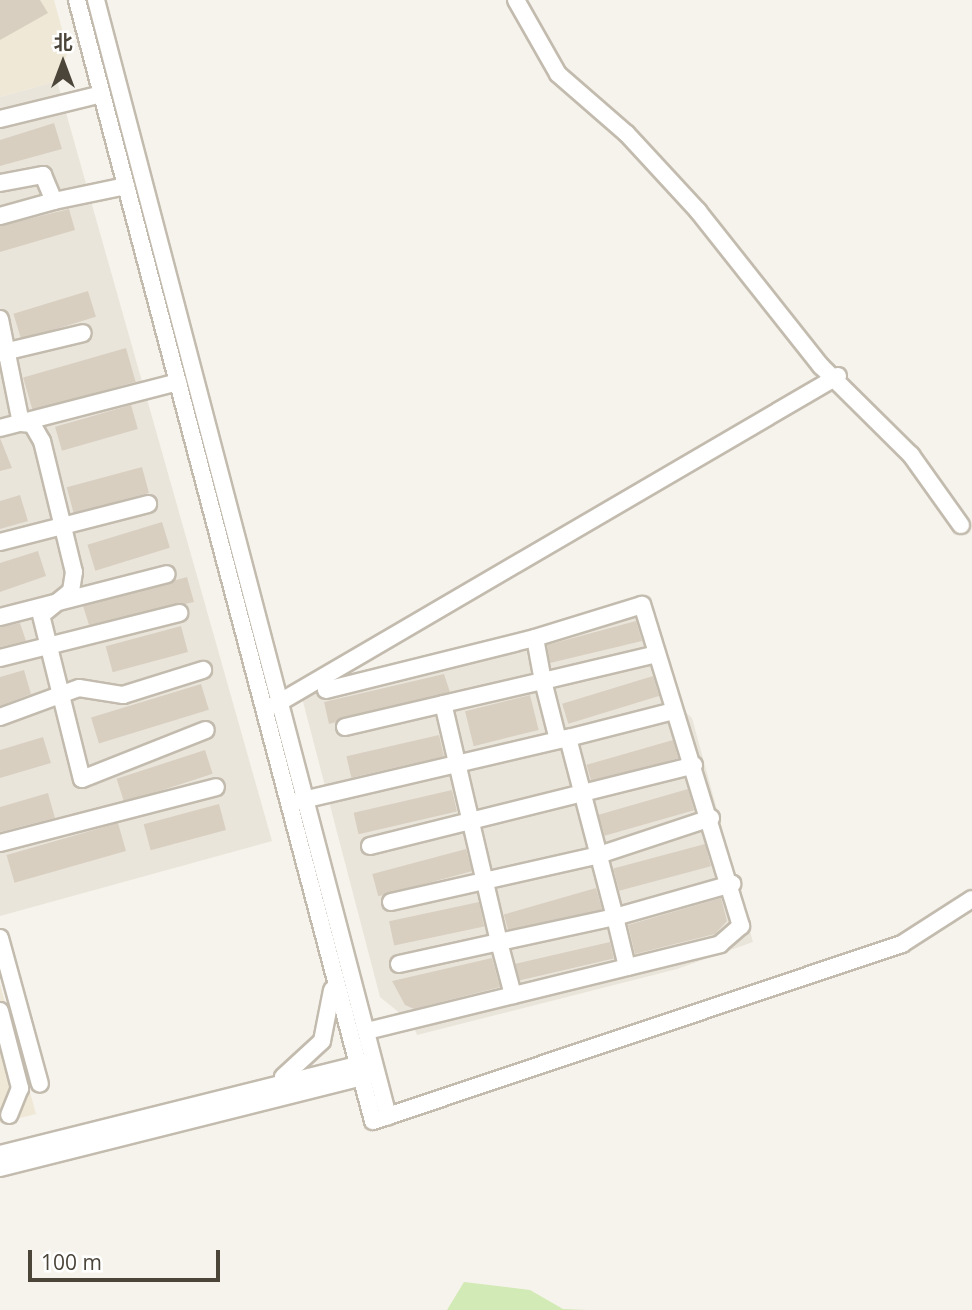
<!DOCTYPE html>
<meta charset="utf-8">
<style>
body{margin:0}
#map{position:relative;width:972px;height:1310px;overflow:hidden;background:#f6f3ec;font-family:"Open Sans","Noto Sans SC",sans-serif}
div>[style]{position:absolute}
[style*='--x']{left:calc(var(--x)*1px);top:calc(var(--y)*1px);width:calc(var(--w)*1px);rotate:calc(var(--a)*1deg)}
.residential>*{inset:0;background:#eae5da}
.education>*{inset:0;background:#efe8d6}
.green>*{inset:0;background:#d2eab5}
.building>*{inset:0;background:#d8cfc1;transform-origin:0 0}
.roads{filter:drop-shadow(2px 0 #c2bbae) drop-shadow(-2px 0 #c2bbae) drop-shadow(0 2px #c2bbae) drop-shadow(0 -2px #c2bbae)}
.minor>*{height:16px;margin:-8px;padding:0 8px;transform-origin:8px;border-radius:8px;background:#fff}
span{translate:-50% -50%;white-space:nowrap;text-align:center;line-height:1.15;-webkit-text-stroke:5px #fff;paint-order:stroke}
.north{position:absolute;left:28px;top:28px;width:70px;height:70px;-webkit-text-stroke:5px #fff;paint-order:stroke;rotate:0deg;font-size:19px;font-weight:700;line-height:28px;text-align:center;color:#4b4439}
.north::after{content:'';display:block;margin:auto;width:24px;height:32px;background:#4b4439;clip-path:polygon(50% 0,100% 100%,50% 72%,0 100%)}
.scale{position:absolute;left:28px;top:1250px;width:192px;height:32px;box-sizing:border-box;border:4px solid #4b4439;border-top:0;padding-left:9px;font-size:21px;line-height:24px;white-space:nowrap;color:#4b4439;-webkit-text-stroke:5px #fff;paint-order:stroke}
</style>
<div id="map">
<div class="residential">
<div style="clip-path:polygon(57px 81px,272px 841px,0 916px,0 97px)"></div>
<div style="clip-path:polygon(649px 598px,682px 709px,692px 718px,753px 942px,677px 969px,417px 1035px,412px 1023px,380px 997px,301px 694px)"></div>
</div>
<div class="education">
<div style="clip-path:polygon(0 0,54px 0,68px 51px,57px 81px,0 97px)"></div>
<div style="clip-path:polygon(0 984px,36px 1114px,0 1123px)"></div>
</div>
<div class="green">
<div style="clip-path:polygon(464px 1282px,530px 1290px,563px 1309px,588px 1310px,447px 1310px)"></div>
</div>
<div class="building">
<div style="clip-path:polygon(0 0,40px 0,48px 13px,0 40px)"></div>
<div style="clip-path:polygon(54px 123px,62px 149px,0 166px,0 140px)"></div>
<div style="clip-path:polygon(69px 209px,75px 230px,0 252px,0 226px)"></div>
<div style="left:88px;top:291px;width:27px;height:78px;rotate:73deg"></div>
<div style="left:126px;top:348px;width:35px;height:107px;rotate:74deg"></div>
<div style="left:131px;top:405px;width:25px;height:79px;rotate:74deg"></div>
<div style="clip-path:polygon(0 438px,12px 468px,0 471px)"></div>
<div style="left:142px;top:467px;width:27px;height:78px;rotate:75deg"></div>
<div style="clip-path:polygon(20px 495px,28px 521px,0 529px,0 501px)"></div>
<div style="left:162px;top:522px;width:27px;height:78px;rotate:73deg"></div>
<div style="clip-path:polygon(38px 551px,46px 576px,0 592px,0 563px)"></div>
<div style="clip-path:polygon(187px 577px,194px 602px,89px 625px,83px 606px)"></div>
<div style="clip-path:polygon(636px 621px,642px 641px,550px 663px,547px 645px)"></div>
<div style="clip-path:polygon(20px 623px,26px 641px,0 647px,0 627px)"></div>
<div style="left:181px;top:626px;width:27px;height:78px;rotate:75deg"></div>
<div style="clip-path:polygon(24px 670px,31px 694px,0 706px,0 677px)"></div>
<div style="clip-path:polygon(444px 674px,450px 692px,329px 724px,324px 702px)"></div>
<div style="left:653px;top:676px;width:21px;height:95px;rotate:73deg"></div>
<div style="left:201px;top:684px;width:27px;height:115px;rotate:73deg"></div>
<div style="left:530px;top:695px;width:36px;height:67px;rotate:76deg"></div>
<div style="left:439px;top:735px;width:22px;height:95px;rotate:77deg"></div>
<div style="clip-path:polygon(43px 737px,51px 763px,0 778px,0 750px)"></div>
<div style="left:673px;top:740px;width:19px;height:90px;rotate:74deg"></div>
<div style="left:205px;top:750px;width:25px;height:93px;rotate:72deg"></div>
<div style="left:688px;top:789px;width:22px;height:93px;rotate:74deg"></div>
<div style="left:452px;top:790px;width:22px;height:101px;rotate:77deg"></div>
<div style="clip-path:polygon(48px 793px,55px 818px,0 832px,0 807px)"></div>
<div style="left:219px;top:804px;width:27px;height:78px;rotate:75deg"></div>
<div style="left:118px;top:823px;width:29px;height:116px;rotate:74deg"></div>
<div style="left:705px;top:844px;width:23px;height:95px;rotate:75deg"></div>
<div style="left:466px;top:849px;width:23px;height:97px;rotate:75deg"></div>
<div style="left:596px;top:888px;width:22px;height:96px;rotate:74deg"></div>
<div style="clip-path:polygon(721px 898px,727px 921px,715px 934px,635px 954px,628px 925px)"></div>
<div style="left:479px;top:902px;width:25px;height:92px;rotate:78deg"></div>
<div style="left:610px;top:942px;width:17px;height:97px;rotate:77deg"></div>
<div style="clip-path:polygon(492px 958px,500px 987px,414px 1009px,405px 1005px,392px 981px)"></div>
</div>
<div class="roads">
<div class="minor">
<div style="--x:77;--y:0;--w:1159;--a:75.21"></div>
<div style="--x:373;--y:1121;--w:558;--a:-18.5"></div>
<div style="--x:902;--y:944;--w:83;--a:-32.7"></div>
<div style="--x:96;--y:0;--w:1154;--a:75.34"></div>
<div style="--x:516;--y:0;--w:85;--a:60.4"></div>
<div style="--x:558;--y:74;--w:91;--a:41"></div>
<div style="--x:627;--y:134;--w:105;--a:47.3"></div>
<div style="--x:698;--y:211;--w:198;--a:51.6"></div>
<div style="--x:821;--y:366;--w:127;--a:44.7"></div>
<div style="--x:911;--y:455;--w:86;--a:54.5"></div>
<div style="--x:0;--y:119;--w:105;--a:-13.8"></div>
<div style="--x:0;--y:183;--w:44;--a:-10.5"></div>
<div style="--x:43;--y:175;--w:28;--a:67"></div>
<div style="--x:54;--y:201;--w:74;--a:-11.8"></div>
<div style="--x:0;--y:216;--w:56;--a:-15.5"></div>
<div style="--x:0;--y:319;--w:106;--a:78.6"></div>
<div style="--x:21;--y:423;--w:11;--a:5"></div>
<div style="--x:32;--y:424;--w:20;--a:60"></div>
<div style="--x:42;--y:441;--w:135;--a:76.3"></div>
<div style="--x:74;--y:572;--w:19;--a:99"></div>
<div style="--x:71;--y:591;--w:38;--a:141"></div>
<div style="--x:41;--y:615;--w:169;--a:76"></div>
<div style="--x:82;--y:779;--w:133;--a:-21.6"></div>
<div style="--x:0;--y:353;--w:85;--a:-13.5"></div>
<div style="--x:0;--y:428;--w:184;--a:-14.5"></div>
<div style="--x:0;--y:542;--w:153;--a:-14.4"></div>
<div style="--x:0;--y:617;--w:172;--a:-14.4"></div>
<div style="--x:0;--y:658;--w:185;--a:-14.1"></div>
<div style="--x:326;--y:690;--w:215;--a:-14"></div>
<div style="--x:275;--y:705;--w:652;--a:-30.3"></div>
<div style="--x:0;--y:717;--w:84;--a:-20.2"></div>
<div style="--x:79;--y:688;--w:45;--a:9"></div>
<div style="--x:123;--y:695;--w:84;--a:-17.4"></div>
<div style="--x:345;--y:727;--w:101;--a:-13.2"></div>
<div style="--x:568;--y:738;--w:108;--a:-14.4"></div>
<div style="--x:299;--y:801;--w:276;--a:-13.2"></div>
<div style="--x:568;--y:738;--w:185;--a:75.3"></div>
<div style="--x:615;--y:917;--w:119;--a:167.8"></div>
<div style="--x:499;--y:942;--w:55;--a:75.2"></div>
<div style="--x:0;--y:843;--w:223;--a:-14.5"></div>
<div style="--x:370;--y:846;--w:334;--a:-14"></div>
<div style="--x:391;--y:902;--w:213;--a:-12.7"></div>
<div style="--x:599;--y:855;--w:118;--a:-18.3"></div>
<div style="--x:0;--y:938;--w:151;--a:74.7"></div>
<div style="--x:399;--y:964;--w:102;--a:-12.4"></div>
<div style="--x:499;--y:942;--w:244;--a:-103.2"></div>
<div style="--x:443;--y:704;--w:103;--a:-13"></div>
<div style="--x:543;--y:681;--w:61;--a:75.7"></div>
<div style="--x:627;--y:967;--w:51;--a:-103.5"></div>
<div style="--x:615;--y:917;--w:122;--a:-15.8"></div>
<div style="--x:0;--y:1011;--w:80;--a:75.4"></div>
<div style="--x:20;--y:1088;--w:29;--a:112"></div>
<div style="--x:367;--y:1031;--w:364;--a:-13.8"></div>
<div style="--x:720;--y:944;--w:28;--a:-41"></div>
<div style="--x:741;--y:926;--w:336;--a:-107.1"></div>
<div style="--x:642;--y:605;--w:112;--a:162.9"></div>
<div style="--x:535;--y:638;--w:44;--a:79.5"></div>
<div style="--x:543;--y:681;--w:117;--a:-13.3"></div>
<div style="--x:283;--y:1077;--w:53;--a:-42.7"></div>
<div style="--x:322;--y:1041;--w:52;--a:-78.9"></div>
<div style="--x:0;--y:1154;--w:379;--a:-14"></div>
<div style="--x:0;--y:1168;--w:382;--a:-14.1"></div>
</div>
</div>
<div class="north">北</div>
<div class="scale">100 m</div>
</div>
